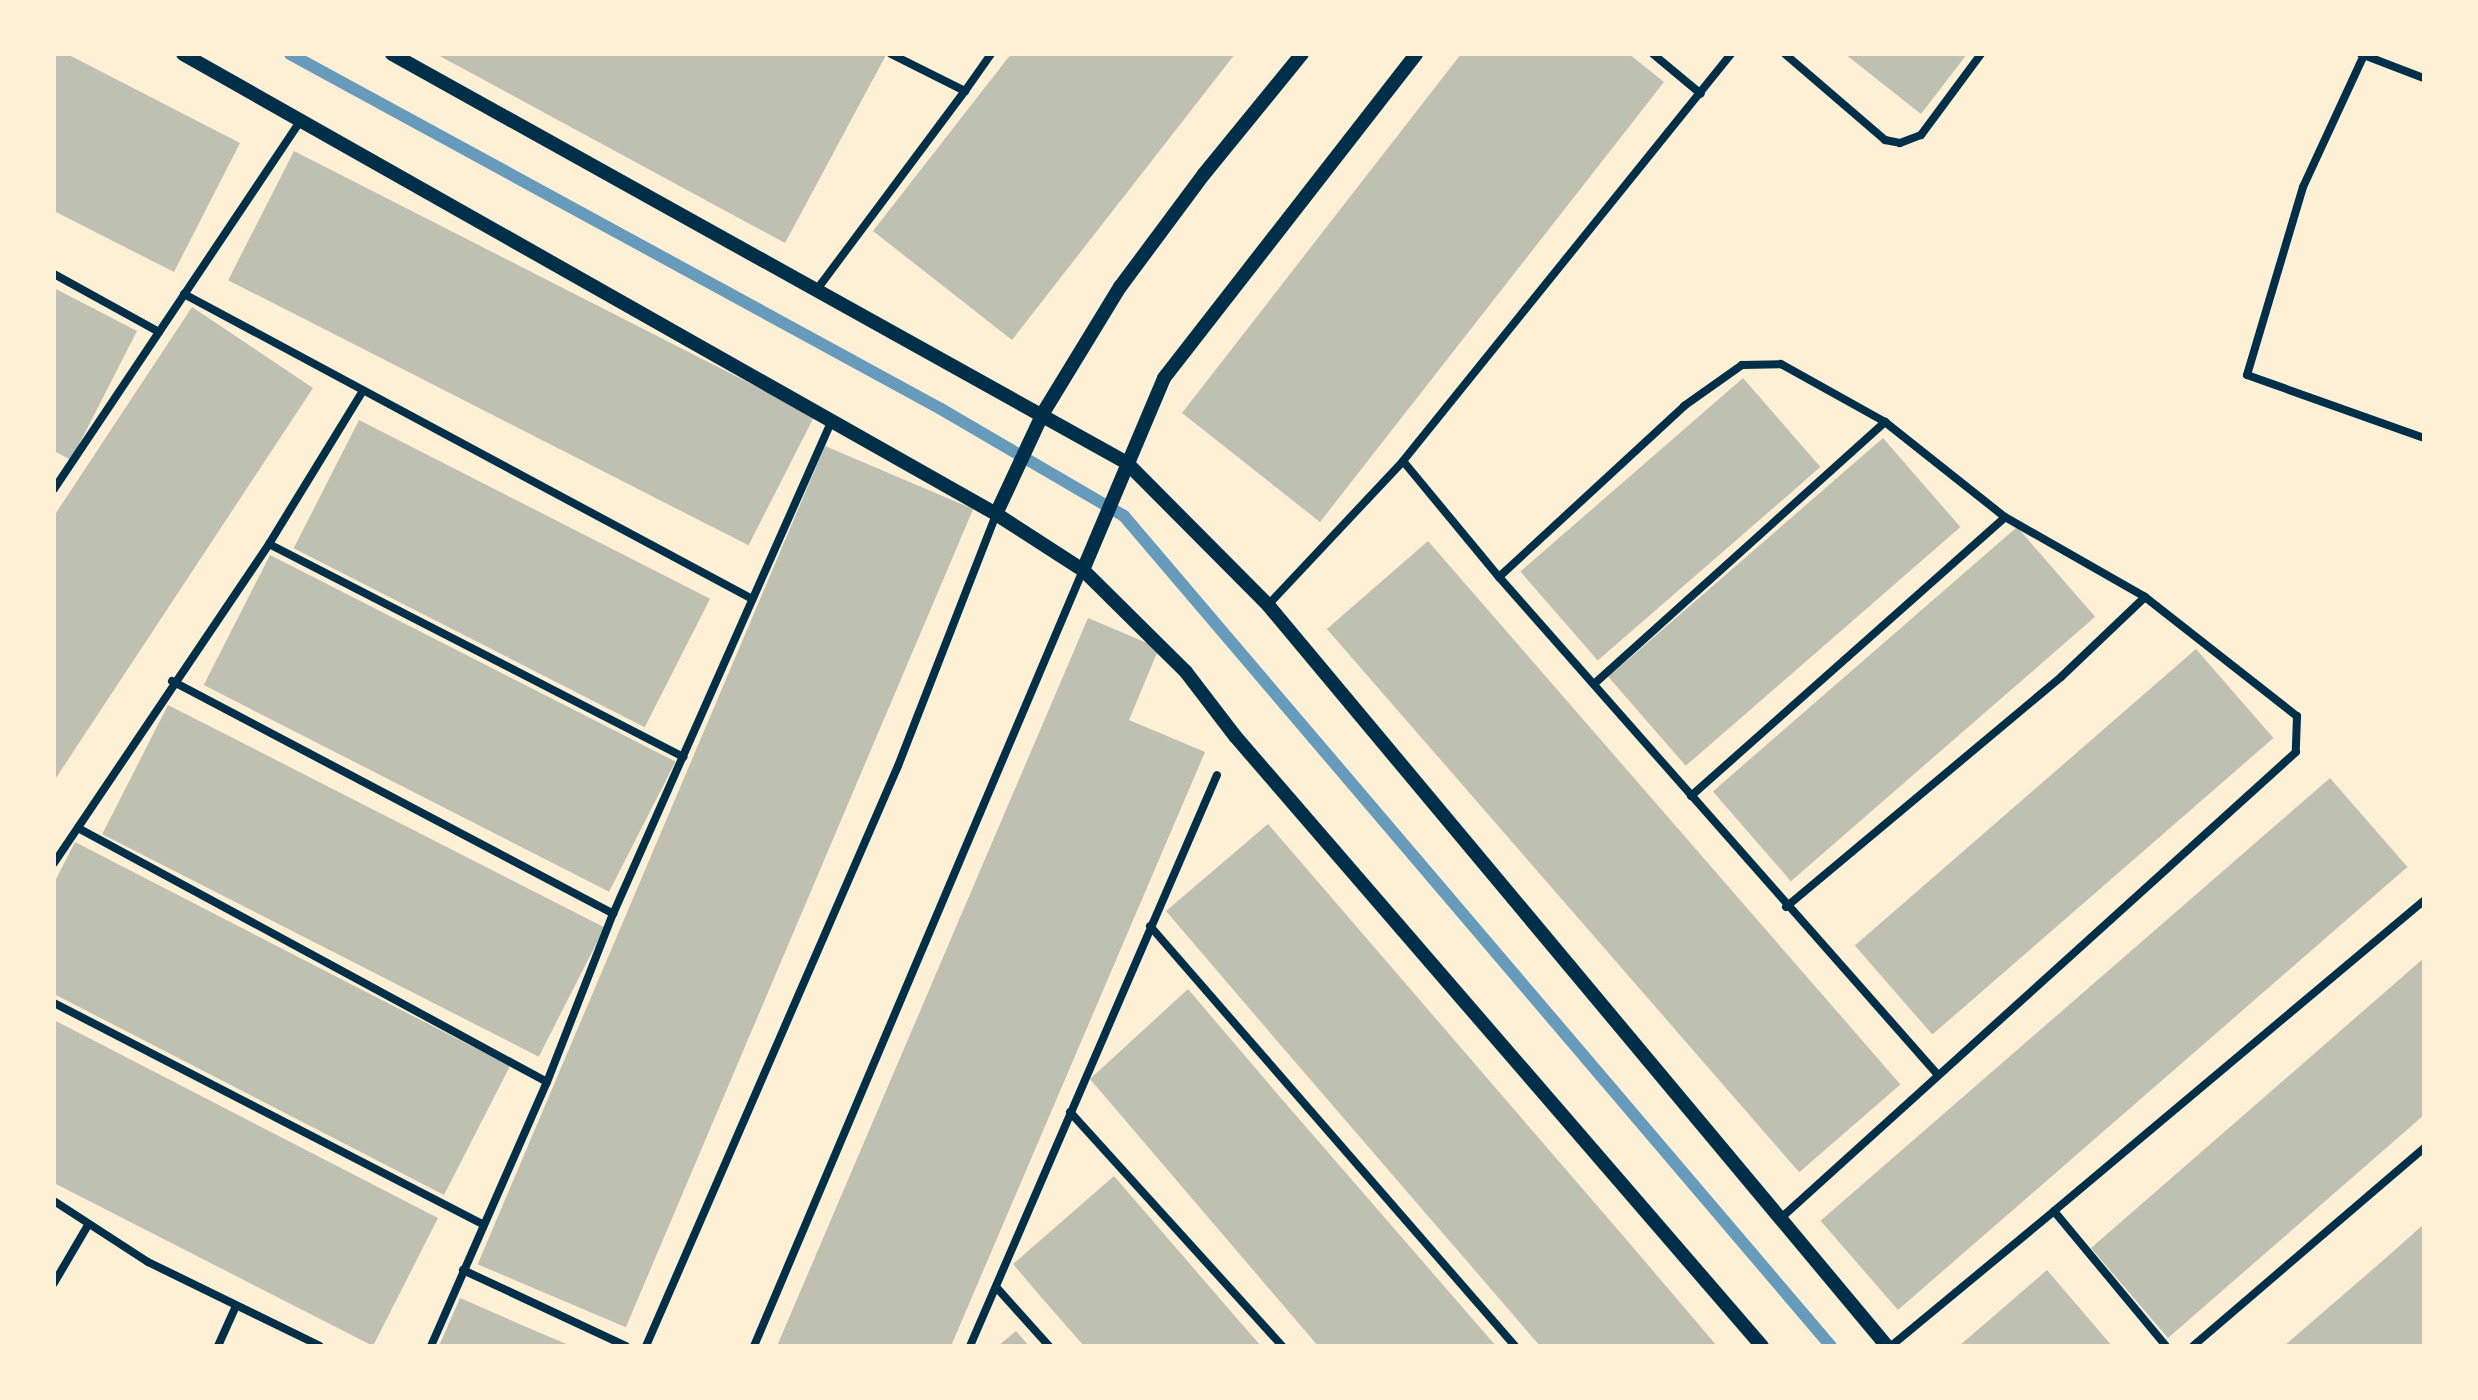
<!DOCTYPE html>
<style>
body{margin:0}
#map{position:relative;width:2478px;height:1400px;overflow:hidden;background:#fdf0d5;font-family:"Titillium Web",sans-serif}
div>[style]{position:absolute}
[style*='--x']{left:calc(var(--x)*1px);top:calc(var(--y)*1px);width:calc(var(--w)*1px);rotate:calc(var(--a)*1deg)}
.stream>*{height:12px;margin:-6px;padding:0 6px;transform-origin:6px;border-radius:6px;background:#669bbc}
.building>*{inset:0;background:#bec0b2;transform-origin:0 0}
.minor>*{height:8px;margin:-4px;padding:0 4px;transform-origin:4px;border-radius:4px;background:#003049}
.tertiary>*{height:14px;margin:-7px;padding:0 7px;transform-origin:7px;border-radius:7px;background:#003049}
span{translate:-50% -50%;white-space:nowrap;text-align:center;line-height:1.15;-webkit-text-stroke:7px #fdf0d5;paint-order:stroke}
.frame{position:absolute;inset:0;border:56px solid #fdf0d5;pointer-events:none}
</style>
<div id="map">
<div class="stream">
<div style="--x:290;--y:54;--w:742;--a:28.6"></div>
<div style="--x:941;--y:409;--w:212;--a:30.3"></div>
<div style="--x:1124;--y:516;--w:1090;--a:49.58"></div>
</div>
<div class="building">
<div style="clip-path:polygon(54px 54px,67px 54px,240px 143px,174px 272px,54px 211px)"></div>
<div style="clip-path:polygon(436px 54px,883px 54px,886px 55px,785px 243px)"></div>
<div style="clip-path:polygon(1011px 54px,1235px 54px,1012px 340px,873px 231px)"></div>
<div style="clip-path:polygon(1461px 54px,1629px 54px,1664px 82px,1320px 522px,1182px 413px)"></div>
<div style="clip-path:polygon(1845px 54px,1967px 54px,1921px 114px)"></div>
<div style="left:294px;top:151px;width:584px;height:145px;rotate:27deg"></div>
<div style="clip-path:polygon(54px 288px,137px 331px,71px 460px,54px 451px)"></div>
<div style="clip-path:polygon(192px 307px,313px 388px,54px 781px,54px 516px)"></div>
<div style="left:1743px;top:378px;width:118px;height:295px;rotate:49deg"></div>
<div style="left:359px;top:420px;width:394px;height:144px;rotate:27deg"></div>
<div style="left:1883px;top:438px;width:118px;height:364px;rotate:49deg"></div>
<div style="left:825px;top:446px;width:161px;height:889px;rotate:23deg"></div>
<div style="left:2017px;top:527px;width:119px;height:403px;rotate:49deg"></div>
<div style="left:1428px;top:541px;width:720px;height:134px;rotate:49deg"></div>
<div style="left:270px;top:555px;width:455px;height:146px;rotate:27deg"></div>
<div style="clip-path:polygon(1088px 618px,1159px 648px,1129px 720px,1205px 752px,951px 1346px,777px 1346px)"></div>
<div style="left:2196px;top:649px;width:118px;height:452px;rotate:49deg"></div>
<div style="left:168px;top:705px;width:490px;height:145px;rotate:27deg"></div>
<div style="left:2330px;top:778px;width:118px;height:675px;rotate:49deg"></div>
<div style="clip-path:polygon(1268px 824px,1631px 1245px,1717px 1346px,1540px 1346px,1266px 1028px,1166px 911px)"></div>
<div style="clip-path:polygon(75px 842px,510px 1066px,444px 1195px,54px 994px,54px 883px)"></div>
<div style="clip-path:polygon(2424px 958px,2424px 1115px,2168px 1338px,2091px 1248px)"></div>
<div style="clip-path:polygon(1188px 989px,1280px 1097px,1496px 1346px,1318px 1346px,1090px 1079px)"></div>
<div style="clip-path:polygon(54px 1020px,438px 1218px,373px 1346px,54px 1183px)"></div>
<div style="clip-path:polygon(1114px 1176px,1240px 1322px,1261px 1346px,1084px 1346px,1041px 1297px,1013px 1264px)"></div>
<div style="clip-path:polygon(2424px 1224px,2424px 1346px,2284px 1346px,2387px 1257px)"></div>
<div style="clip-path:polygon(2047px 1270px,2112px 1346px,1959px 1346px,1995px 1315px)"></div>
<div style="clip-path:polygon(460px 1298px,531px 1329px,571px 1346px,439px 1346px)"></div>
<div style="clip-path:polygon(1016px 1331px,1029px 1346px,998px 1346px)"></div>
</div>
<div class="minor">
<div style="--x:891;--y:54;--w:83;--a:26.6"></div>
<div style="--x:965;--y:91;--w:45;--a:-54.9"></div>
<div style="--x:1653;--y:54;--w:62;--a:39.8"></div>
<div style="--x:1785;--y:54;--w:132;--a:40.7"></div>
<div style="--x:1885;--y:140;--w:15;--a:11"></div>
<div style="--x:1900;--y:143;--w:22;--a:-21"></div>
<div style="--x:1921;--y:135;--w:101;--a:-53.5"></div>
<div style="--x:2361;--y:54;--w:67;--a:20.9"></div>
<div style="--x:2364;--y:55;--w:145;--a:114.8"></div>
<div style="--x:2303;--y:187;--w:196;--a:106.6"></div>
<div style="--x:2247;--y:375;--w:188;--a:19.6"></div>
<div style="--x:54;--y:274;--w:120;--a:28.9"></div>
<div style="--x:818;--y:288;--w:246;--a:-53.3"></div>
<div style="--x:184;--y:294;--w:645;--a:28.23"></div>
<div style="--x:1403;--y:461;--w:151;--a:50.4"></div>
<div style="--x:1499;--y:577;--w:664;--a:48.6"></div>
<div style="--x:54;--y:489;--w:444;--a:-56.2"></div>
<div style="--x:269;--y:544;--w:466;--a:27.2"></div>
<div style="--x:1499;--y:577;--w:252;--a:-42.7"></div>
<div style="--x:1684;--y:406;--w:71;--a:-35.3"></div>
<div style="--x:1742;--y:365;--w:39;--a:-1"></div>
<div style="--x:1781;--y:364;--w:119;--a:29.1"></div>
<div style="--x:1885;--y:422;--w:153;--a:38.4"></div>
<div style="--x:2005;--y:517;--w:161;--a:29.7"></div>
<div style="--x:2145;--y:597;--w:193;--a:38.1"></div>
<div style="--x:2297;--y:716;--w:36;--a:92"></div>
<div style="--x:2296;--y:752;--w:695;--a:137.86"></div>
<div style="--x:1268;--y:605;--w:197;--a:-46.8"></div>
<div style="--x:1403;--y:461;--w:523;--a:-51.13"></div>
<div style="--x:172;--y:681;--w:499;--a:27.8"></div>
<div style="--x:1594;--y:684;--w:392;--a:-42"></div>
<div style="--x:1691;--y:796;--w:420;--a:-41.6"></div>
<div style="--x:78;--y:828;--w:533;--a:28.44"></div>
<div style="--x:54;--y:863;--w:385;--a:-56"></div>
<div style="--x:269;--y:544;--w:178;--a:-58.5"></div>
<div style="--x:1786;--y:907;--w:359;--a:-39.9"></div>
<div style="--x:2061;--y:677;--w:116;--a:-43.6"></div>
<div style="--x:1150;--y:926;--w:556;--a:49.01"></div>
<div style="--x:54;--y:1003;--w:482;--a:27.3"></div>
<div style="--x:1070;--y:1112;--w:316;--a:47.8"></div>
<div style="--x:54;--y:1201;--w:112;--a:33"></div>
<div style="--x:148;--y:1262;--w:191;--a:26"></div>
<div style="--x:463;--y:1270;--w:180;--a:25"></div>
<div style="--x:54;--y:1283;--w:67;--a:-59.6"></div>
<div style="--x:997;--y:1288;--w:78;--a:48.1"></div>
<div style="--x:218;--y:1346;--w:44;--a:-65.8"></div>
<div style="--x:431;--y:1346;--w:288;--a:-66.3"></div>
<div style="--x:547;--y:1082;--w:180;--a:-68.6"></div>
<div style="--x:613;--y:914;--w:540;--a:-66.09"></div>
<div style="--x:646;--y:1346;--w:632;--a:-66.52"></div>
<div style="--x:898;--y:766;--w:270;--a:-68.7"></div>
<div style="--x:754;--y:1346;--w:843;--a:-67.02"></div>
<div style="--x:970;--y:1346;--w:622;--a:-66.61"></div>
<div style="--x:1891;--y:1346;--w:212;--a:-39.6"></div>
<div style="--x:2166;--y:1346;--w:175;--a:-129.7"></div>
<div style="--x:2054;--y:1211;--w:483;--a:-40"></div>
<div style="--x:2193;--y:1346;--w:304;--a:-40.6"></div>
</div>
<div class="tertiary">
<div style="--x:183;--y:54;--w:934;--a:29.5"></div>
<div style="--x:996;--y:514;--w:103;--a:32.8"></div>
<div style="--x:1083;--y:570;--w:145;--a:44.7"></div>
<div style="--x:1186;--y:672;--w:81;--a:52.6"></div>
<div style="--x:1235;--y:736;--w:806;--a:49.18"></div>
<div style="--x:392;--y:54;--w:841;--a:29.09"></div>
<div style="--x:1127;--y:463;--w:200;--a:45.2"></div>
<div style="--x:1268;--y:605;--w:966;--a:50.13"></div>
<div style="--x:996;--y:514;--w:111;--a:-65"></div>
<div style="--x:1043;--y:413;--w:148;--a:-58.6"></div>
<div style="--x:1120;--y:287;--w:141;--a:-53.4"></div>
<div style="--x:1204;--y:174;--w:155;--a:-50.8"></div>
<div style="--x:1083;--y:570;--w:208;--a:-67.1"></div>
<div style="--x:1164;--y:378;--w:410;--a:-52.1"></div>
</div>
<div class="frame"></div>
</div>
